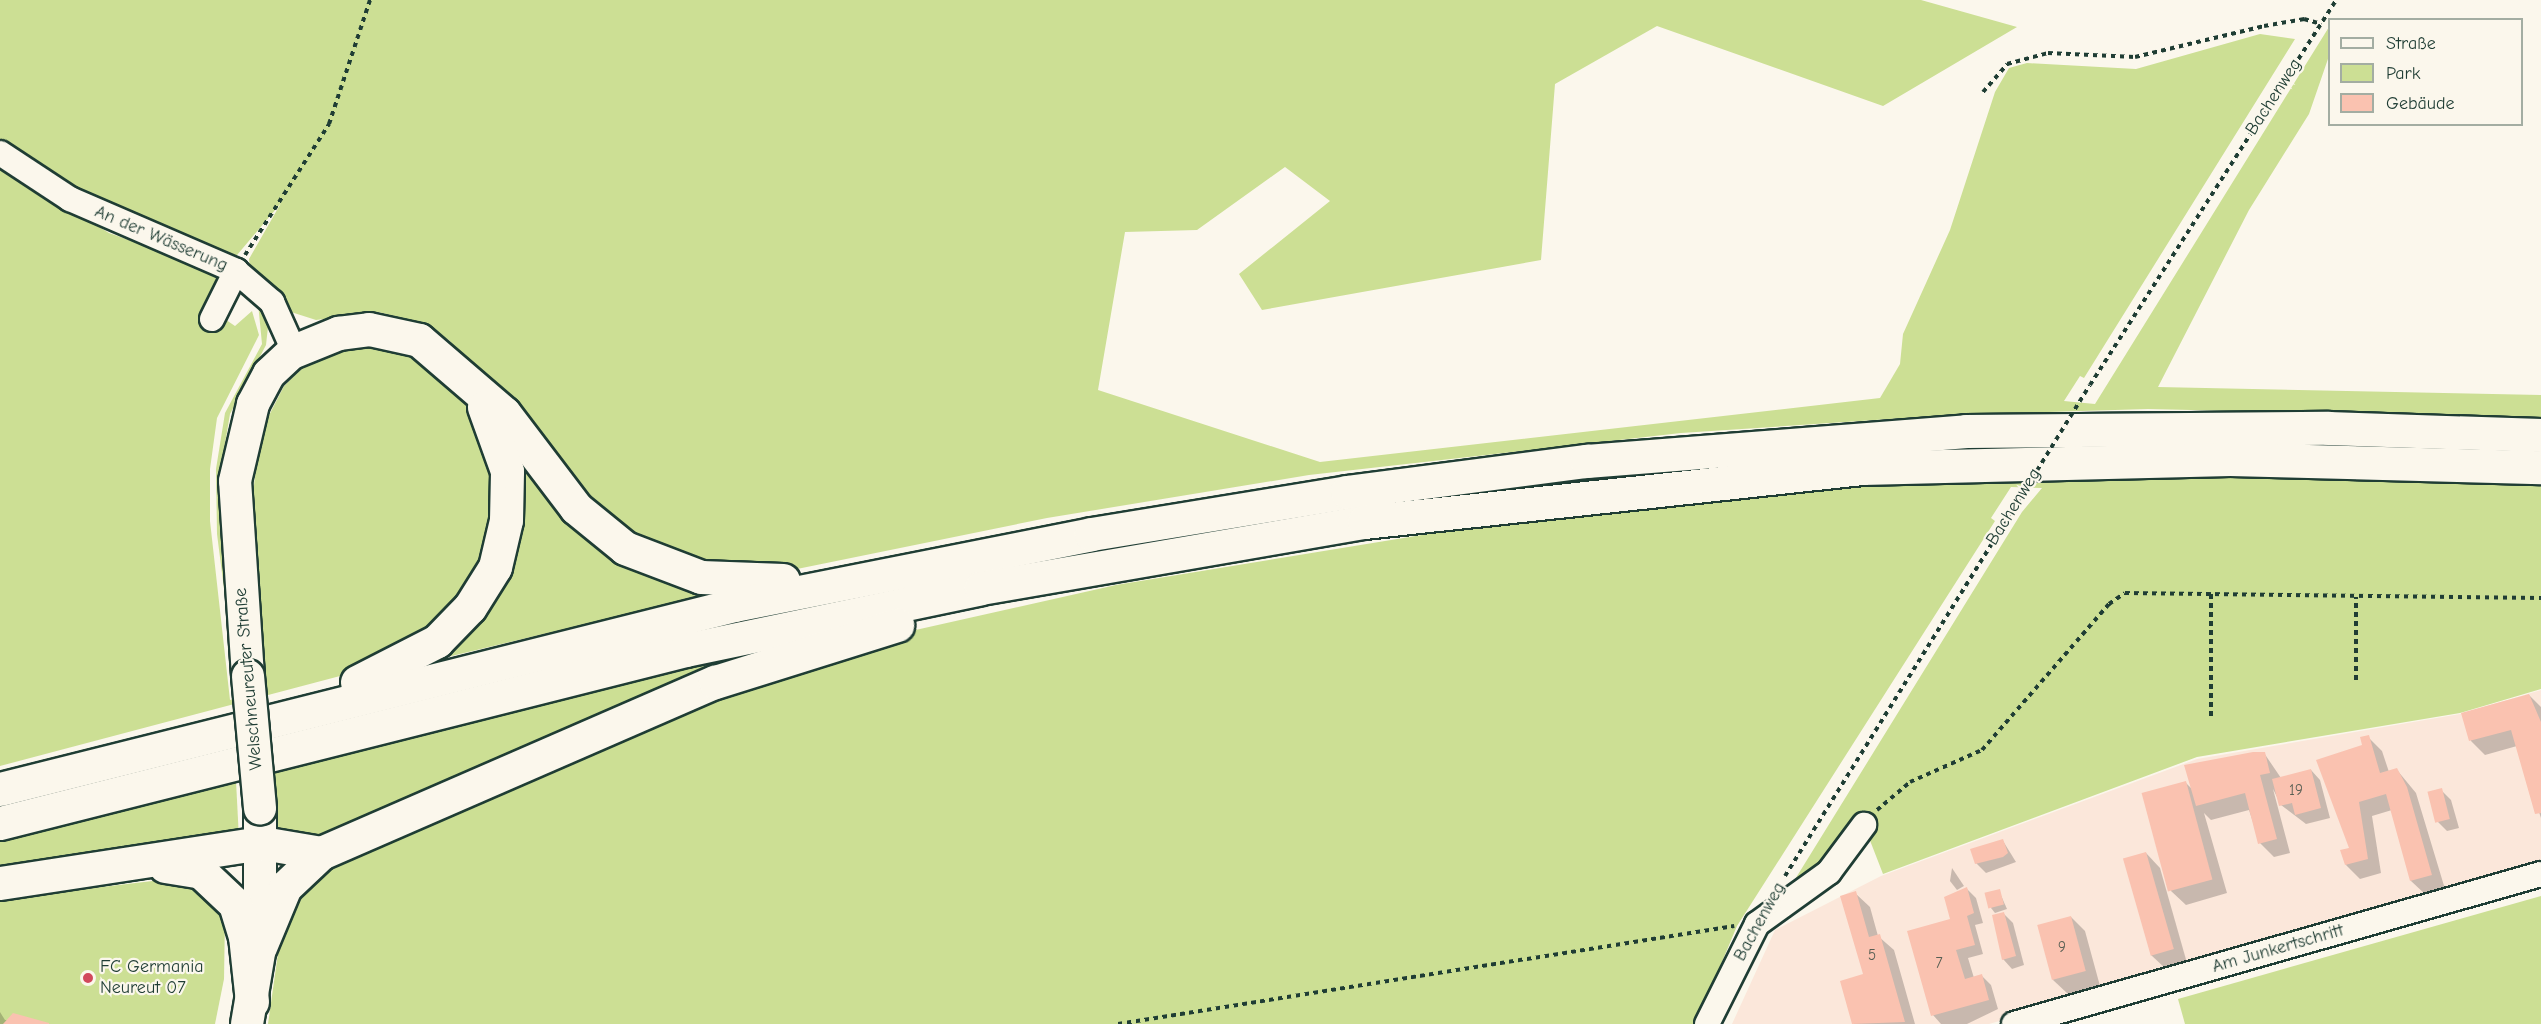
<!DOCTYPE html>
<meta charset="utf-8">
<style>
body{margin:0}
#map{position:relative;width:2541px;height:1024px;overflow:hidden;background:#fbf7ec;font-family:"Comic Neue",sans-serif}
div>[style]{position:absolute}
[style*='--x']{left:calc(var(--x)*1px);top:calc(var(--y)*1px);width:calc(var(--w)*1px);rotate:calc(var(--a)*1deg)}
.built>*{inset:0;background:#fbe7da}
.green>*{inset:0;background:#ccdf94}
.shadow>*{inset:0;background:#0003}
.building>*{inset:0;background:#fac2b0;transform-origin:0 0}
.path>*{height:4px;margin-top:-2px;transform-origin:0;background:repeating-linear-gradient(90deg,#1f3d34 0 4.5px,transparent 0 9px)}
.roads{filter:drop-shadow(2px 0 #1f3d34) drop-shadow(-2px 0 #1f3d34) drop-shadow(0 2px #1f3d34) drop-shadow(0 -2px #1f3d34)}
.minor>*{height:24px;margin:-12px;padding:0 12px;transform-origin:12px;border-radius:12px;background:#fbf7ec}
.major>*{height:32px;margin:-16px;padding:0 16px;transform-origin:16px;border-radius:16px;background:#fbf7ec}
.highway>*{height:33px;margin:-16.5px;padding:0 16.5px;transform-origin:16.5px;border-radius:16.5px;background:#fbf7ec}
.path-bridge>*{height:4px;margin-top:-2px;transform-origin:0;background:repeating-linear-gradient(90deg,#1f3d34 0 4.5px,transparent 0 9px)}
.bridges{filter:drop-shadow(2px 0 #1f3d34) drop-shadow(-2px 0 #1f3d34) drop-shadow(0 2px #1f3d34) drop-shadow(0 -2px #1f3d34)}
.major-bridge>*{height:32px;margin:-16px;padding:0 16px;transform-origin:16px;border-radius:16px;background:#fbf7ec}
.dots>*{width:16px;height:16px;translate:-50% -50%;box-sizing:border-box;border:3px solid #fbf7ec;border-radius:50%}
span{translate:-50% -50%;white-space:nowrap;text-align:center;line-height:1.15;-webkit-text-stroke:4.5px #fbf7ec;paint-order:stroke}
.number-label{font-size:15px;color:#565e53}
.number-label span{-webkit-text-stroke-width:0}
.street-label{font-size:18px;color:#1f3d34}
.poi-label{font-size:18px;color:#1f3d34}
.left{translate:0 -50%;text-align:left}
.legend{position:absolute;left:2328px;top:18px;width:195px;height:108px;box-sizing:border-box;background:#fbf7ec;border:2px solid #a3ada2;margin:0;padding:8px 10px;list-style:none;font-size:18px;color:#1f3d34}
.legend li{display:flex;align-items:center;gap:12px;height:30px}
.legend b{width:30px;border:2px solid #a3ada2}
</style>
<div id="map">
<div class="built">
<div style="clip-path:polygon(2541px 690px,2541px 866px,1989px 1024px,1732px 1024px,1775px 930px,1881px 876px,2197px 759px,2460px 714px)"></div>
</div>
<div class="green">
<div style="clip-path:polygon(0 0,1921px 0,2017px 27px,1883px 106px,1657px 26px,1555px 84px,1541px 260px,1262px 310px,1239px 274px,1330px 201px,1285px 167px,1197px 230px,1125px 232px,1098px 390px,1320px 462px,1880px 398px,1900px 364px,1903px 334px,1950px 230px,1995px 92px,2009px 68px,2027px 63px,2136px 69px,2260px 34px,2295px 39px,2084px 378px,2080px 376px,2064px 401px,2095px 404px,2329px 27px,2329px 56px,2309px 114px,2249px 210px,2158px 387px,2541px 395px,2541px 418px,2148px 409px,1950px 415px,1681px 433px,1309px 475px,1047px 518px,797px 569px,716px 571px,612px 531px,449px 340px,411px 320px,378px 312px,316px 320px,291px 312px,250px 269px,249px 259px,281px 203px,232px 261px,77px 191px,0 140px)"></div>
<div style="clip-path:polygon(0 165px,109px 233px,200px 265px,221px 278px,207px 307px,235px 326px,252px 311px,259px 335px,217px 418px,210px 469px,210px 521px,230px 700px,266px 690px,264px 660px,258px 658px,251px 511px,260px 433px,284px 386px,309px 362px,332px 351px,372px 345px,417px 357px,464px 398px,480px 422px,491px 446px,497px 529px,455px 612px,359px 671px,0 766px)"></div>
<div style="clip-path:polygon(258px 303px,268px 327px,266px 345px,230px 414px,219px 479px,230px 636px,217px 534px,216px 469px,225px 413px,262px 344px)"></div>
<div style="clip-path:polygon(510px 443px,550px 488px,724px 591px,414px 665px,483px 606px)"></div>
<div style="clip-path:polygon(2201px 476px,2541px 484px,2541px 689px,2460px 713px,2197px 757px,1883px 874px,1864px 825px,1781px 902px,2022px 512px,2042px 488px,2011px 487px,1991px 518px,1995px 521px,1737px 926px,1696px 1024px,268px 1024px,284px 911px,297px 882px,521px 771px,862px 642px,1116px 585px,1483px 525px,1850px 487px)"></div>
<div style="clip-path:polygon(808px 639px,328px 842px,275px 829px,274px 771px)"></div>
<div style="clip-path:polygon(236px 781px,239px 839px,0 876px,0 841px)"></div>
<div style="clip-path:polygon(161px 880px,200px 888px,225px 917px,224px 979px,215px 1024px,0 1024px,0 899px)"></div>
<div style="clip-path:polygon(2541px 896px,2541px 1024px,2185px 1024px,2178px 999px)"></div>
</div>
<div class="shadow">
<div style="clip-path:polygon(2529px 695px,2541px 707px,2541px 818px,2517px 746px,2485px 755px,2471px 741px,2463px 714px)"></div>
<div style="clip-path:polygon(2368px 737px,2382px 751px,2389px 772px,2397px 770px,2416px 793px,2445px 889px,2426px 895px,2411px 881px,2392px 810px,2372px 816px,2381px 873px,2360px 879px,2346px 865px)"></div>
<div style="clip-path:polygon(2264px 753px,2281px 778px,2311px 770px,2320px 780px,2330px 818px,2306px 824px,2281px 805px,2273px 789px,2290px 853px,2274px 857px,2260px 843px,2249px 810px,2211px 820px,2204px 813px,2227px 893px,2186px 905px,2171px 891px,2186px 783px,2193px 790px)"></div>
<div style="clip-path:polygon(2441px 790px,2451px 800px,2459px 828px,2447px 831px,2438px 822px)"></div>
<div style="clip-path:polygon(2003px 841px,2016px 862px,1986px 873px,1976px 863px)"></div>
<div style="clip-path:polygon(2146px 853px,2160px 868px,2187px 963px,2166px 969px,2151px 955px)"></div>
<div style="clip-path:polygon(1952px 868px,1964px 886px,1957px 890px,1950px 881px)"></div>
<div style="clip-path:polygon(1967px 889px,1976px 898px,1983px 923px,1975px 925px,1983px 954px,1968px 958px,1974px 978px,1982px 976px,1991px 985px,1998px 1009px,1967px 1024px,1941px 1024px,1933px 1015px,1952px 926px)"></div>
<div style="clip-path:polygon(1999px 891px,2007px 909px,1995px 913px,1991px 908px)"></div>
<div style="clip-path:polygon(1855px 893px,1870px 907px,1878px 936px,1894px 950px,1915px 1024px,1854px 1024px,1842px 982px,1865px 975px)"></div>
<div style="clip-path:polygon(2004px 914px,2013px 923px,2024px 965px,2012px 969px,2003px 959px)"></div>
<div style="clip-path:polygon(2071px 917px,2085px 931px,2100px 986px,2068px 994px,2053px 980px)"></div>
<div style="clip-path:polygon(0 1012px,5px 1020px,45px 1024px,0 1024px)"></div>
</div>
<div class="building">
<div style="clip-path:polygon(2529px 694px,2541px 722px,2541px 813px,2535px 814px,2511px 730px,2469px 741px,2461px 713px)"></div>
<div style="clip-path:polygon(2369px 735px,2380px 773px,2397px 768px,2407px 787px,2432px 875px,2410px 881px,2386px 794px,2359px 802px,2368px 859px,2345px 865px,2340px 850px,2349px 848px,2316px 760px,2362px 745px,2360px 737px)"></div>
<div style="clip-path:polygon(2253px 752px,2265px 752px,2270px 773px,2260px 775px,2277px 839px,2258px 844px,2245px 793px,2196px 806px,2184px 765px)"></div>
<div style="clip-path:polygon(2311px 769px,2321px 808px,2295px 815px,2292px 803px,2279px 806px,2272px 779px)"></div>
<div style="left:2186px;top:781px;width:102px;height:46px;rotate:75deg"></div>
<div style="left:2442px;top:788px;width:32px;height:15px;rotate:76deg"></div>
<div style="clip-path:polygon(2003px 839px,2008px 853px,2003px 857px,1975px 864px,1970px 849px)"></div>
<div style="left:2146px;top:852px;width:101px;height:24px;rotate:74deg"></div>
<div style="clip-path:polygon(1967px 887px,1974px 913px,1967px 916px,1975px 945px,1956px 950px,1965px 979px,1982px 974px,1989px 1000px,1931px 1016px,1907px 931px,1950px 919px,1944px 897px)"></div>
<div style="left:2000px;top:889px;width:16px;height:16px;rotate:76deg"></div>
<div style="clip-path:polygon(1856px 891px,1869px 937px,1880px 934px,1905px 1022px,1852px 1024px,1840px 981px,1863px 974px,1840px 896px)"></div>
<div style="clip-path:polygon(2004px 912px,2016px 956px,2002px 960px,1992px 915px)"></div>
<div style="left:2071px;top:916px;width:57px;height:35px;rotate:75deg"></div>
<div style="clip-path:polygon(13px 1013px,49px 1023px,49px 1024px,3px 1024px)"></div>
</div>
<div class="path">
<div style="--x:1983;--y:92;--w:37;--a:-49"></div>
<div style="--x:2007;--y:64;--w:42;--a:-15"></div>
<div style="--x:2048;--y:53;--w:87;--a:2.6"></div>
<div style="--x:2135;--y:57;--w:133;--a:-13.5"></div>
<div style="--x:2264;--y:26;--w:41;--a:-9.9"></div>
<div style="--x:2304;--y:19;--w:18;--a:16"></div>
<div style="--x:245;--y:255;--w:156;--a:-57.3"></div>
<div style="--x:329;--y:124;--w:131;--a:-71.7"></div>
<div style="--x:2090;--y:385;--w:457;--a:-57.4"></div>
<div style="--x:2356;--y:680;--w:83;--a:-90"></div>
<div style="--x:2211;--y:716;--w:123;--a:-90"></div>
<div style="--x:1877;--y:810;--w:43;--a:-40.3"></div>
<div style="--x:1910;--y:782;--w:79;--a:-24"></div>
<div style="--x:1982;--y:750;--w:194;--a:-49"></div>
<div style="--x:2109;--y:604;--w:19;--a:-35"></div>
<div style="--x:2125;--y:593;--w:416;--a:0.7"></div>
<div style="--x:1785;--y:876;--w:415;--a:-58.1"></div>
<div style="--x:1118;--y:1024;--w:624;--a:-9.04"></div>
</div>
<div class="roads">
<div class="minor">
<div style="--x:0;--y:153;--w:84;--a:33.3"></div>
<div style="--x:70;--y:199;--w:181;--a:23.4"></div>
<div style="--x:236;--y:271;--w:48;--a:40.7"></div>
<div style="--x:272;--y:302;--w:54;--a:65.8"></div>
<div style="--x:212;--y:319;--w:54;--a:-63.4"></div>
<div style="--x:1707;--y:1024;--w:112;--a:-63.4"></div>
<div style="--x:1757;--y:924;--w:89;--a:-35.8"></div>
<div style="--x:1829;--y:872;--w:59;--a:-53.3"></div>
<div style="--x:2014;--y:1024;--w:548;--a:-15.89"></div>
</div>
<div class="major">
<div style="--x:248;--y:676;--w:195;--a:-93.8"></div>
<div style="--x:235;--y:481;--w:79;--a:-76.8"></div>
<div style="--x:253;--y:404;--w:34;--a:-62"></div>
<div style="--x:269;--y:374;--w:34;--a:-43"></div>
<div style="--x:247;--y:1024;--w:78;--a:-80.4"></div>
<div style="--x:260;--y:947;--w:139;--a:-90"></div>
</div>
<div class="highway">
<div style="--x:294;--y:351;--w:48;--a:-22.2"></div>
<div style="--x:338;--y:333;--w:31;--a:-7"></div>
<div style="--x:369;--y:329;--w:51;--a:12.4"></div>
<div style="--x:419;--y:340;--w:112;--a:40.7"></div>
<div style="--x:504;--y:413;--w:119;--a:52.8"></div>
<div style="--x:576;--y:508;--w:63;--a:39.2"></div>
<div style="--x:625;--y:548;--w:81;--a:20.9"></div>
<div style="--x:701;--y:577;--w:82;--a:2.1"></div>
<div style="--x:357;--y:682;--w:90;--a:-27.1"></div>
<div style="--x:437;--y:641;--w:47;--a:-45.9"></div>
<div style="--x:470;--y:607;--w:47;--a:-58"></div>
<div style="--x:495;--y:567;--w:48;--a:-76.8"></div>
<div style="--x:506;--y:520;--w:49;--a:-88.8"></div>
<div style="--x:507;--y:471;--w:68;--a:-109.8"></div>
<div style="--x:0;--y:789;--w:757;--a:-14.07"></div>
<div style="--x:734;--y:605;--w:364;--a:-11.2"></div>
<div style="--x:1091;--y:534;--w:259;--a:-9.3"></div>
<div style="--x:1347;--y:492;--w:242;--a:-7.4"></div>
<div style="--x:1587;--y:461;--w:380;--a:-4.5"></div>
<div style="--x:1966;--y:431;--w:362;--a:-0.5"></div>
<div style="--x:2328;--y:428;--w:213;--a:1.9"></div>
<div style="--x:0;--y:823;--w:707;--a:-14.17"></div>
<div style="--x:685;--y:650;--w:302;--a:-11.8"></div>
<div style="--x:981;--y:588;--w:389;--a:-9.8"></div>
<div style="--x:1364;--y:522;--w:501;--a:-6.19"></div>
<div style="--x:1862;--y:468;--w:368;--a:-1.4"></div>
<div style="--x:2230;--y:459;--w:311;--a:1.5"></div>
<div style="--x:165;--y:866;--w:36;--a:9"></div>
<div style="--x:201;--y:872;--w:47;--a:43.3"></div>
<div style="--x:235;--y:904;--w:34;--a:73"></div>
<div style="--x:245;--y:936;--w:66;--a:83.9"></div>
<div style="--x:0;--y:883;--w:265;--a:-8.7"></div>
<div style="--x:262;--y:843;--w:60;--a:9.6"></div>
<div style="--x:321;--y:853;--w:430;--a:-23.5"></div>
<div style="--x:715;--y:682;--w:191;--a:-17.4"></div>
<div style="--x:260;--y:947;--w:65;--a:-67.4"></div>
<div style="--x:285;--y:887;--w:50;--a:-43.4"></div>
</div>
</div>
<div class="path-bridge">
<div style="--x:2004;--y:524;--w:163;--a:-58.3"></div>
</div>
<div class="bridges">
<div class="major-bridge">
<div style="--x:248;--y:676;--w:133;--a:84.8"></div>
</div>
</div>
<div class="dots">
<div style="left:88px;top:978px;background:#d1495b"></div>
</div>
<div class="number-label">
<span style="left:2296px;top:791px">19</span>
<span style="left:2062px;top:948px">9</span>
<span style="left:1872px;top:956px">5</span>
<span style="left:1939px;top:964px">7</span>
</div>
<div class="street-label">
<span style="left:2274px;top:97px;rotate:-57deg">Bachenweg</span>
<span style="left:161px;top:239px;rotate:23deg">An der Wässerung</span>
<span style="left:2014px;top:507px;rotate:-58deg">Bachenweg</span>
<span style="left:249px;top:679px;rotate:-95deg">Welschneureuter Straße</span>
<span style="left:1760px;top:922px;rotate:-61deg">Bachenweg</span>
<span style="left:2278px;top:949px;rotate:-16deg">Am Junkertschritt</span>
</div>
<div class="poi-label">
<span class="left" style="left:100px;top:978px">FC Germania<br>Neureut 07</span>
</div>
<ul class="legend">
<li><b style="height:8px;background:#fbf7ec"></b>Straße</li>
<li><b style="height:16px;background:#ccdf94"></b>Park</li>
<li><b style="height:16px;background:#fac2b0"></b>Gebäude</li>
</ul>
</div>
